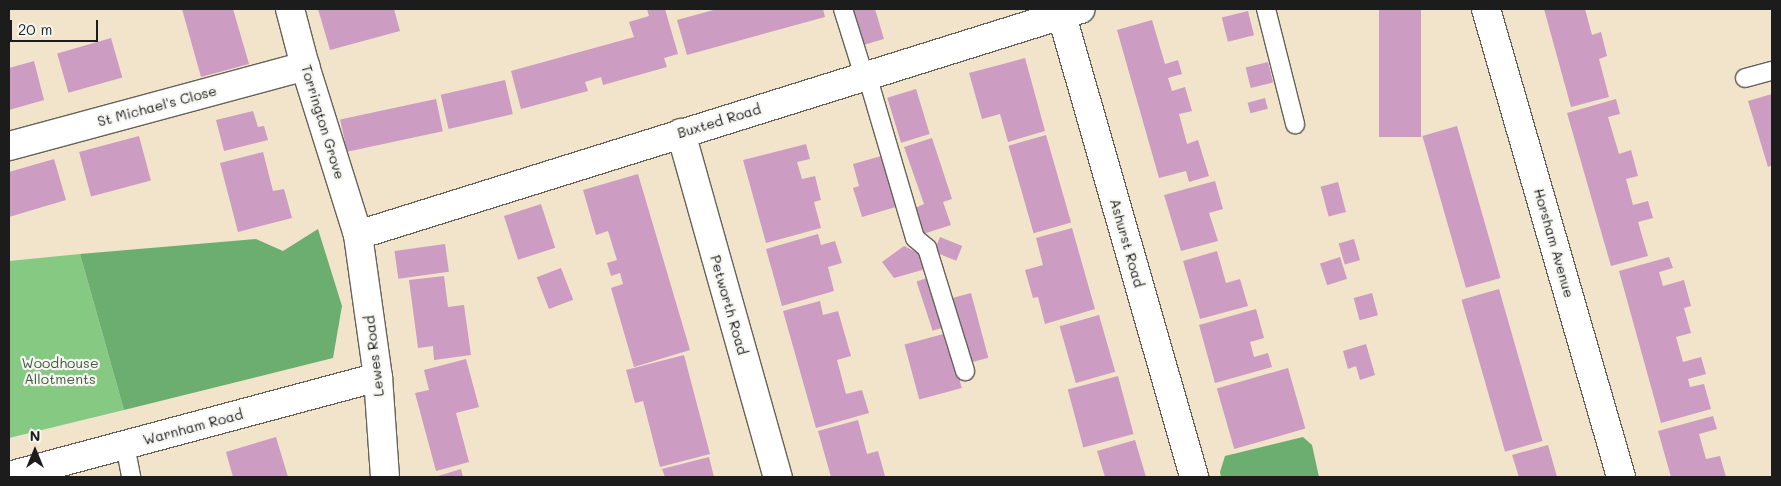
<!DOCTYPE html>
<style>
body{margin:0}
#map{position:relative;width:1781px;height:486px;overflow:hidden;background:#f1e4cb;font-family:Mali,sans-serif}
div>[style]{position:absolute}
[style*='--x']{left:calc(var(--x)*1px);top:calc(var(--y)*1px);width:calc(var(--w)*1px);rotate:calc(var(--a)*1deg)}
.green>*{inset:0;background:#86c982}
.forest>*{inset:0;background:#6cad70}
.building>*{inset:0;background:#cc9cc2;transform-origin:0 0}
.roads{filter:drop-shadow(1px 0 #676259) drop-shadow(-1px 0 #676259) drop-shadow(0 1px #676259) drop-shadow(0 -1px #676259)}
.service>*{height:18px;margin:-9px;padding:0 9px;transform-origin:9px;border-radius:9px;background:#fff}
.minor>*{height:28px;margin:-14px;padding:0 14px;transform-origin:14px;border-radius:14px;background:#fff}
span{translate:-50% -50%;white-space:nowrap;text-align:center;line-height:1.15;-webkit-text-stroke:4.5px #f6f6f2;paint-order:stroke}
.street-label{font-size:14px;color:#1c1c1c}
.park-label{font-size:14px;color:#415940}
.frame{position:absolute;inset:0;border:10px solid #1c1c1c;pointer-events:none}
.north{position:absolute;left:10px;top:426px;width:50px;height:50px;-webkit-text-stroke:4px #f6f6f2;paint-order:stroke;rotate:0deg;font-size:14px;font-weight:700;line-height:20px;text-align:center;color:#1c1c1c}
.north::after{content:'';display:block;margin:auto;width:18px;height:22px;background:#1c1c1c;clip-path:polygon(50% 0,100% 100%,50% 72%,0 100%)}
.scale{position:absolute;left:10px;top:20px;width:88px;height:22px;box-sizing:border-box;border:2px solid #1c1c1c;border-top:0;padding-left:6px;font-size:15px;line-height:18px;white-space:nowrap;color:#1c1c1c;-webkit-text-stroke:4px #f6f6f2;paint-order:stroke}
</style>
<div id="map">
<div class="green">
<div style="clip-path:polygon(80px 254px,124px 410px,9px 438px,9px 261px)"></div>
</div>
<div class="forest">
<div style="clip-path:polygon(318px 229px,342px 306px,333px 358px,124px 410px,80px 254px,256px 239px,283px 251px)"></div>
<div style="clip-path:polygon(1303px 437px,1312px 445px,1319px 477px,1221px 477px,1220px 472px,1225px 456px)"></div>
</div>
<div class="building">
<div style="clip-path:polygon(182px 9px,233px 9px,249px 64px,201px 77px)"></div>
<div style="clip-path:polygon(318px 9px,394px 9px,400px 31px,330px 50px)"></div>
<div style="clip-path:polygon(647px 9px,665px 9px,678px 54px,664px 58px,667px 67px,603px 85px,601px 77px,585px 82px,588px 91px,521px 109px,511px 71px,634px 37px,629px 22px,649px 16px)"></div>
<div style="clip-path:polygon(717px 9px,823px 9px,825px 17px,687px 55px,677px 20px)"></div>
<div style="clip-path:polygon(850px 9px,875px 9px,884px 39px,860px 46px)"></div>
<div style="left:1379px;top:9px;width:42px;height:128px"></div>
<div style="clip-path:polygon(1544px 9px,1585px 9px,1592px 35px,1601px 32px,1607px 56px,1599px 59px,1609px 97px,1571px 107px)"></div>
<div style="left:1248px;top:11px;width:25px;height:27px;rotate:76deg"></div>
<div style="clip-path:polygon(1152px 20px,1165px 64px,1178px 60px,1182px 74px,1168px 78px,1172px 91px,1185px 87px,1192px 111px,1179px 114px,1187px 144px,1198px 140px,1209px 176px,1189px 182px,1186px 171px,1159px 178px,1117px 30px)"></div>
<div style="left:111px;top:38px;width:41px;height:56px;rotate:74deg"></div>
<div style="clip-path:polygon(1025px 58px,1045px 131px,1008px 142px,1000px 114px,982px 119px,969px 73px)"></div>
<div style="clip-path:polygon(34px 61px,44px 100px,9px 110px,9px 68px)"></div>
<div style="left:1268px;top:62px;width:21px;height:23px;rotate:76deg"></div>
<div style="left:505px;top:80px;width:35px;height:66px;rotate:77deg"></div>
<div style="left:916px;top:89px;width:47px;height:30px;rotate:73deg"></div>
<div style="clip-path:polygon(1772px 94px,1772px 165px,1768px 167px,1748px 101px)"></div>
<div style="left:1265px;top:98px;width:11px;height:18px;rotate:75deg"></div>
<div style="left:436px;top:99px;width:33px;height:98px;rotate:78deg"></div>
<div style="clip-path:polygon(1616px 99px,1620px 114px,1608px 117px,1619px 154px,1631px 150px,1638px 176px,1626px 179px,1633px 205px,1648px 201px,1653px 218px,1638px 222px,1648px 256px,1611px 266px,1567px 113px)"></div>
<div style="clip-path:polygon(253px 111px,258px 127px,264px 126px,268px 140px,224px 151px,216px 120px)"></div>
<div style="left:1457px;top:126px;width:158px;height:36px;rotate:74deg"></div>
<div style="left:1046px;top:135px;width:91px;height:39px;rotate:74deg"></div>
<div style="left:139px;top:136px;width:46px;height:62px;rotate:75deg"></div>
<div style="clip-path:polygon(932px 138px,952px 199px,943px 202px,951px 225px,923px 234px,915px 208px,924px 204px,904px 147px)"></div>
<div style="clip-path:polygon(806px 144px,810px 159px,797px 162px,802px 179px,815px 176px,821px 200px,814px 202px,821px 228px,766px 243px,743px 160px)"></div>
<div style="clip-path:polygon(263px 152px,273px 191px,284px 189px,292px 218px,238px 232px,220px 163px)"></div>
<div style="clip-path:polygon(885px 155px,899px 206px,862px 217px,853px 188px,859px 186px,853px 164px)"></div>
<div style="clip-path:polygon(54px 159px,66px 200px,9px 217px,9px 172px)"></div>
<div style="clip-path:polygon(638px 174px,690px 350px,634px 367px,611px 288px,623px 284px,620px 273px,611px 276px,607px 263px,617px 260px,608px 231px,596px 235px,583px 190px)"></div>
<div style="clip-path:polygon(1215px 181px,1223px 209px,1209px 213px,1218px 241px,1181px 251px,1164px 195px)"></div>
<div style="left:1338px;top:182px;width:31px;height:18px;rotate:75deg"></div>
<div style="left:541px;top:204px;width:46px;height:39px;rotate:72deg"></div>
<div style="clip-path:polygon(1072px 228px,1095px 309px,1045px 324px,1038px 297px,1033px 298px,1025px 270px,1043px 265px,1036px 238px)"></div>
<div style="clip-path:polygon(818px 234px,821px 245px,835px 241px,842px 263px,828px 267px,834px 291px,782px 306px,766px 249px)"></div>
<div style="left:940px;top:237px;width:24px;height:16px;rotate:22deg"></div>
<div style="left:1354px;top:239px;width:22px;height:16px;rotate:74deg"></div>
<div style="left:445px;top:244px;width:28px;height:51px;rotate:82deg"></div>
<div style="clip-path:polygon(904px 246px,926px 257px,929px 268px,894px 278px,882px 262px)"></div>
<div style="clip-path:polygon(1217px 251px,1226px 283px,1240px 279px,1248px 306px,1200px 319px,1183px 261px)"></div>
<div style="left:1340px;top:257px;width:23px;height:21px;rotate:72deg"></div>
<div style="clip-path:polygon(1669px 257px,1673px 268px,1659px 272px,1663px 286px,1684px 280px,1691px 306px,1684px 308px,1691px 333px,1676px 337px,1683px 362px,1701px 357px,1706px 374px,1688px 379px,1690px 387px,1704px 384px,1711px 409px,1661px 423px,1619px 271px)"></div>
<div style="left:561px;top:268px;width:34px;height:26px;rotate:69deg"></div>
<div style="clip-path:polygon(444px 276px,448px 307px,464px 305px,471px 355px,434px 360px,433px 346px,418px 348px,409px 280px)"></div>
<div style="left:927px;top:278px;width:52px;height:11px;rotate:72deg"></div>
<div style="left:1499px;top:289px;width:158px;height:39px;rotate:74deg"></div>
<div style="left:971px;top:293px;width:67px;height:23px;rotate:75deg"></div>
<div style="left:1372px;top:293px;width:23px;height:19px;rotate:75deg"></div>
<div style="clip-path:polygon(820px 301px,823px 315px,838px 311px,851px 356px,837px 360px,846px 394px,862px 390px,869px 413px,816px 428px,783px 311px)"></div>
<div style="clip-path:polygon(1256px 309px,1264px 338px,1250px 342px,1254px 357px,1268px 353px,1272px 367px,1215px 383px,1199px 325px)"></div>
<div style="left:1099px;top:315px;width:59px;height:41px;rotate:74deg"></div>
<div style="left:947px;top:333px;width:57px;height:44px;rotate:75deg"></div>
<div style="clip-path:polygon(1366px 344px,1375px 375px,1360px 380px,1356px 366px,1348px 369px,1343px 351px)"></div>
<div style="clip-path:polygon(684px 355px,710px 454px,660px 467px,643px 401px,635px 403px,626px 370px)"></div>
<div style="clip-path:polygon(466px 359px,479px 407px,456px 413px,469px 462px,436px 471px,415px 393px,429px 390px,424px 370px)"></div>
<div style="left:1288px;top:368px;width:63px;height:74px;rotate:74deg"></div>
<div style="left:1118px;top:376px;width:60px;height:52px;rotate:75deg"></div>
<div style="clip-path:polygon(1713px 416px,1717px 429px,1699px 434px,1706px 459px,1720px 456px,1726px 477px,1671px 477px,1658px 431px)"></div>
<div style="clip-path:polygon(858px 420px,867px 454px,878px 451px,885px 476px,831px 477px,818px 431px)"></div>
<div style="clip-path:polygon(276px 437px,288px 477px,233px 477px,226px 452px)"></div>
<div style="clip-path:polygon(1135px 440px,1146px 477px,1105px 477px,1097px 451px)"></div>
<div style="clip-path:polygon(1548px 445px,1557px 477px,1519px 477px,1512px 455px)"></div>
<div style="clip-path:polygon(709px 457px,714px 477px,665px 477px,662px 469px)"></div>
<div style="clip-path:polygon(461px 469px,463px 477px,435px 477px)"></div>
</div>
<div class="roads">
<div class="service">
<div style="--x:843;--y:9;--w:70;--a:72.6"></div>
<div style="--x:1266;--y:9;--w:119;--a:75.8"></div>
<div style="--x:867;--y:75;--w:170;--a:73.6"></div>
<div style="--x:915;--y:238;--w:16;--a:40"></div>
<div style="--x:927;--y:248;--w:129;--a:72.8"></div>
<div style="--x:1745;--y:78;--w:28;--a:-15"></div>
<div style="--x:125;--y:445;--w:33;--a:79"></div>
</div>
<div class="minor">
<div style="--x:290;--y:9;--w:59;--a:75.3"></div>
<div style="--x:305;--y:66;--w:177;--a:72.6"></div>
<div style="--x:358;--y:235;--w:143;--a:82"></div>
<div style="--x:378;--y:377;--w:100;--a:86"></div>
<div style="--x:1060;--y:9;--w:487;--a:74"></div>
<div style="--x:1486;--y:9;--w:487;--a:73.9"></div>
<div style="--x:681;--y:133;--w:357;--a:74.3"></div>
<div style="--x:9;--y:146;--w:307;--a:-15.1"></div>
<div style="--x:358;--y:235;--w:757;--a:-17.36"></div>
<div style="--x:9;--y:476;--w:382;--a:-15"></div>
</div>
</div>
<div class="street-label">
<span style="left:157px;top:106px;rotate:-15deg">St Michael's Close</span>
<span style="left:719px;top:121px;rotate:-17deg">Buxted Road</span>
<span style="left:323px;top:122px;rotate:73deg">Torrington Grove</span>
<span style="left:1127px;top:243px;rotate:74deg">Ashurst Road</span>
<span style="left:1554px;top:243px;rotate:74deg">Horsham Avenue</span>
<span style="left:729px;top:305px;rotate:74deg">Petworth Road</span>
<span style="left:374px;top:356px;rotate:-97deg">Lewes Road</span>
<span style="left:193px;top:427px;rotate:-15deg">Warnham Road</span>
</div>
<div class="park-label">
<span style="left:60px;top:371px">Woodhouse<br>Allotments</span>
</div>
<div class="frame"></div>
<div class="north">N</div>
<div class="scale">20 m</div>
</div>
